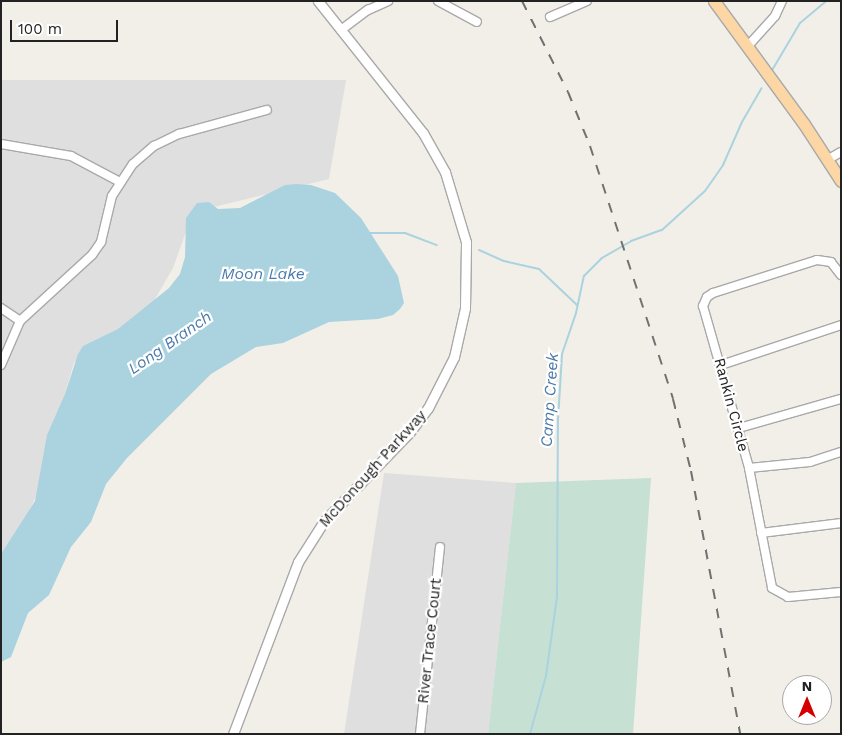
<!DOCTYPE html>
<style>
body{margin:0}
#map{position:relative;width:842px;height:735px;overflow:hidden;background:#f2efe9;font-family:"Work Sans",sans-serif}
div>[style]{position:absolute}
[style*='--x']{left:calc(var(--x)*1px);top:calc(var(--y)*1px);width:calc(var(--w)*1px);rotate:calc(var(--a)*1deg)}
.residential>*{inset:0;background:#e0dfdf}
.wetland>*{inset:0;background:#c6e0d4}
.water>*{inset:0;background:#aad3df}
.stream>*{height:2px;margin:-1px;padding:0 1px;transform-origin:1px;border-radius:1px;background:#aad3df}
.roads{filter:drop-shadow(1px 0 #a9a9a9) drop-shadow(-1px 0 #a9a9a9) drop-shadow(0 1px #a9a9a9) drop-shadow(0 -1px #a9a9a9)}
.minor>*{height:8px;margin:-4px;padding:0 4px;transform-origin:4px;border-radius:4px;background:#fff}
.tertiary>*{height:9px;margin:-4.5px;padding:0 4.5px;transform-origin:4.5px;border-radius:4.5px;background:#fff}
.primary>*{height:11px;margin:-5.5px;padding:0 5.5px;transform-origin:5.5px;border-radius:5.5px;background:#fcd6a4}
.rail>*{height:2px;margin-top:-1px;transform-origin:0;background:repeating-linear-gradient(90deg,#707070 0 10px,transparent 0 20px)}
span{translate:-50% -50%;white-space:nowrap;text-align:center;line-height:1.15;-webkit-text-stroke:4.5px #fff;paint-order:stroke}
.street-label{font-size:15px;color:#222}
.water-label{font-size:16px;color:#4a7aab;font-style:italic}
.frame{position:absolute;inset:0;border:2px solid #222;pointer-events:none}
.north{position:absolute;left:782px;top:675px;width:50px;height:50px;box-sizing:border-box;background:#fff;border:1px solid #a7a7a7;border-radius:50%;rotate:0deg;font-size:14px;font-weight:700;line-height:20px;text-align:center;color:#222}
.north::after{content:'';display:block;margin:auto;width:18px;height:22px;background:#d40000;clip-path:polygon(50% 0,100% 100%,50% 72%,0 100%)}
.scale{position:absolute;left:10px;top:20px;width:108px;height:22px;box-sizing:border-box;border:2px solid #222;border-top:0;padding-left:6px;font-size:15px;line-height:18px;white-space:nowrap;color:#222;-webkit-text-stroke:4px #fff;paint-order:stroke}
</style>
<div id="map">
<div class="residential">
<div style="clip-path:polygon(1px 80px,346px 80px,329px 179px,193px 212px,173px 268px,154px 301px,117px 334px,74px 362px,37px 494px,18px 536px,1px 557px)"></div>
<div style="clip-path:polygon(384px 473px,516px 483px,488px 734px,344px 734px)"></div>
</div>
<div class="wetland">
<div style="clip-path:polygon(651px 478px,633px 734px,488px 734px,516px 483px)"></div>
</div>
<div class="water">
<div style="clip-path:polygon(296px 184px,311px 185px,335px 193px,361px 218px,398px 276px,404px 303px,400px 309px,393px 315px,378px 319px,329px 322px,283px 343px,256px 347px,211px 374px,127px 458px,106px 484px,91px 522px,71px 547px,49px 595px,28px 613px,11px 657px,1px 662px,1px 554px,35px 501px,47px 435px,65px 394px,78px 354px,83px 346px,118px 329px,169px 288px,180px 274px,185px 257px,186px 218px,197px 203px,209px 202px,218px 209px,240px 208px,285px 185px)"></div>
</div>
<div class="stream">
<div style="--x:771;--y:72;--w:57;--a:-59.4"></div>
<div style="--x:800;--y:23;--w:34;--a:-40"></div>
<div style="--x:369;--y:233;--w:36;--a:0"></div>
<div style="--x:405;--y:233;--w:34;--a:21"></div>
<div style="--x:479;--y:250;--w:27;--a:24"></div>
<div style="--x:504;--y:261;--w:36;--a:13"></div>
<div style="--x:539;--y:269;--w:52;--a:43.5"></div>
<div style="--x:530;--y:734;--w:60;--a:-74.6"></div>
<div style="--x:546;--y:676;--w:80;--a:-82.1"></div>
<div style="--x:557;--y:597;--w:177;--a:-89.7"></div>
<div style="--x:558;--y:420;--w:66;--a:-86.5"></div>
<div style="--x:562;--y:354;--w:43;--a:-71.1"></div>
<div style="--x:576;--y:313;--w:38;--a:-78"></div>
<div style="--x:584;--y:276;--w:25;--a:-45"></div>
<div style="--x:602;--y:258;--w:34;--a:-30"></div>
<div style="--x:631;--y:241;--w:33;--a:-20"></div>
<div style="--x:662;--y:230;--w:58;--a:-42.2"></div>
<div style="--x:705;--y:191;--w:32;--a:-55"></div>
<div style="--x:723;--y:165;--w:47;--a:-66.2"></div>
<div style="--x:742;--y:122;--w:39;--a:-60"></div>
</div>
<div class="roads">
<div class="minor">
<div style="--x:438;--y:1;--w:44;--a:28.3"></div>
<div style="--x:550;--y:17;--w:40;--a:-23.4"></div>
<div style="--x:341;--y:30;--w:34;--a:-37"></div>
<div style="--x:368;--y:10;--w:22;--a:-24"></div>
<div style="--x:747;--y:47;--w:42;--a:-47.9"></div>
<div style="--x:775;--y:16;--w:17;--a:-65"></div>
<div style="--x:1;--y:144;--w:71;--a:9.7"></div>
<div style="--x:71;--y:156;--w:55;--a:28"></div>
<div style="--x:827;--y:160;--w:16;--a:-30"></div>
<div style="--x:841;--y:275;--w:16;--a:-128"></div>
<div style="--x:831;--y:262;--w:14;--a:-172"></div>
<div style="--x:817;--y:260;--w:109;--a:162.4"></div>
<div style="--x:713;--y:293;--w:7;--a:146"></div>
<div style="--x:707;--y:297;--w:10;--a:114"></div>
<div style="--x:703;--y:306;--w:168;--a:74.1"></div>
<div style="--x:749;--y:468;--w:122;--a:79.1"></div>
<div style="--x:772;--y:588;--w:18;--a:29"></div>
<div style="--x:788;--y:597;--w:53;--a:-5.4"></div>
<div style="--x:1;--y:308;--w:23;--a:34"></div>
<div style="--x:1;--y:365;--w:48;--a:-66.6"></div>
<div style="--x:20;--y:321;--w:98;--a:-42.5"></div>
<div style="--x:92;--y:255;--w:16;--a:-55"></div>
<div style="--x:101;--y:242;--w:47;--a:-76.6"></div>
<div style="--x:112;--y:196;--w:38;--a:-57"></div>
<div style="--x:133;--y:164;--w:28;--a:-41"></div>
<div style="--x:154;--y:146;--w:28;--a:-26"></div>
<div style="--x:179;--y:134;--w:91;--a:-15.3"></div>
<div style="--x:721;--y:365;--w:126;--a:-18.4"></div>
<div style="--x:739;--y:428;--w:106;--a:-15.9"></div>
<div style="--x:749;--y:468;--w:61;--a:-5.6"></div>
<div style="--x:810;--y:462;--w:33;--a:-18"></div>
<div style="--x:761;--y:533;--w:81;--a:-7.1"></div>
<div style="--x:420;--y:734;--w:188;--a:-83.9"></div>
</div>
<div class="tertiary">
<div style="--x:233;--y:734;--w:184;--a:-69.3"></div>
<div style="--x:298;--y:562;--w:49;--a:-57.6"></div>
<div style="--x:324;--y:521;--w:122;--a:-46"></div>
<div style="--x:409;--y:433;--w:31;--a:-53"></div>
<div style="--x:428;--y:408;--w:57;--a:-63"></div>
<div style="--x:454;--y:357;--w:50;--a:-77.3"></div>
<div style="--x:465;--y:308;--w:66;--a:-89.1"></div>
<div style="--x:466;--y:242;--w:73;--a:-106.7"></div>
<div style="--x:445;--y:172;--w:45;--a:-119.4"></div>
<div style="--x:423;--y:133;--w:169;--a:-128.5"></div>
</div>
<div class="primary">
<div style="--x:714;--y:1;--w:152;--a:53.8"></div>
<div style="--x:804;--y:124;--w:68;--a:57"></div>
</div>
</div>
<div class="rail">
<div style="--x:522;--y:1;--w:102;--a:63.2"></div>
<div style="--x:568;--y:92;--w:58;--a:67.8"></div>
<div style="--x:590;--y:146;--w:266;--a:71.8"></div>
<div style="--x:673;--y:399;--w:74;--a:76"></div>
<div style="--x:691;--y:471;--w:268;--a:79.4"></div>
</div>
<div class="street-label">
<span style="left:731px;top:405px;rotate:75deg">Rankin Circle</span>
<span style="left:373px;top:469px;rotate:-48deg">McDonough Parkway</span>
<span style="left:430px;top:641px;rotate:-84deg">River Trace Court</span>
</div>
<div class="water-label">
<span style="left:263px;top:274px">Moon Lake</span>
<span style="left:170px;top:343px;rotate:-35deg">Long Branch</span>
<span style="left:550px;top:400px;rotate:-86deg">Camp Creek</span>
</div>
<div class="frame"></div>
<div class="north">N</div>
<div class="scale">100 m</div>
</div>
